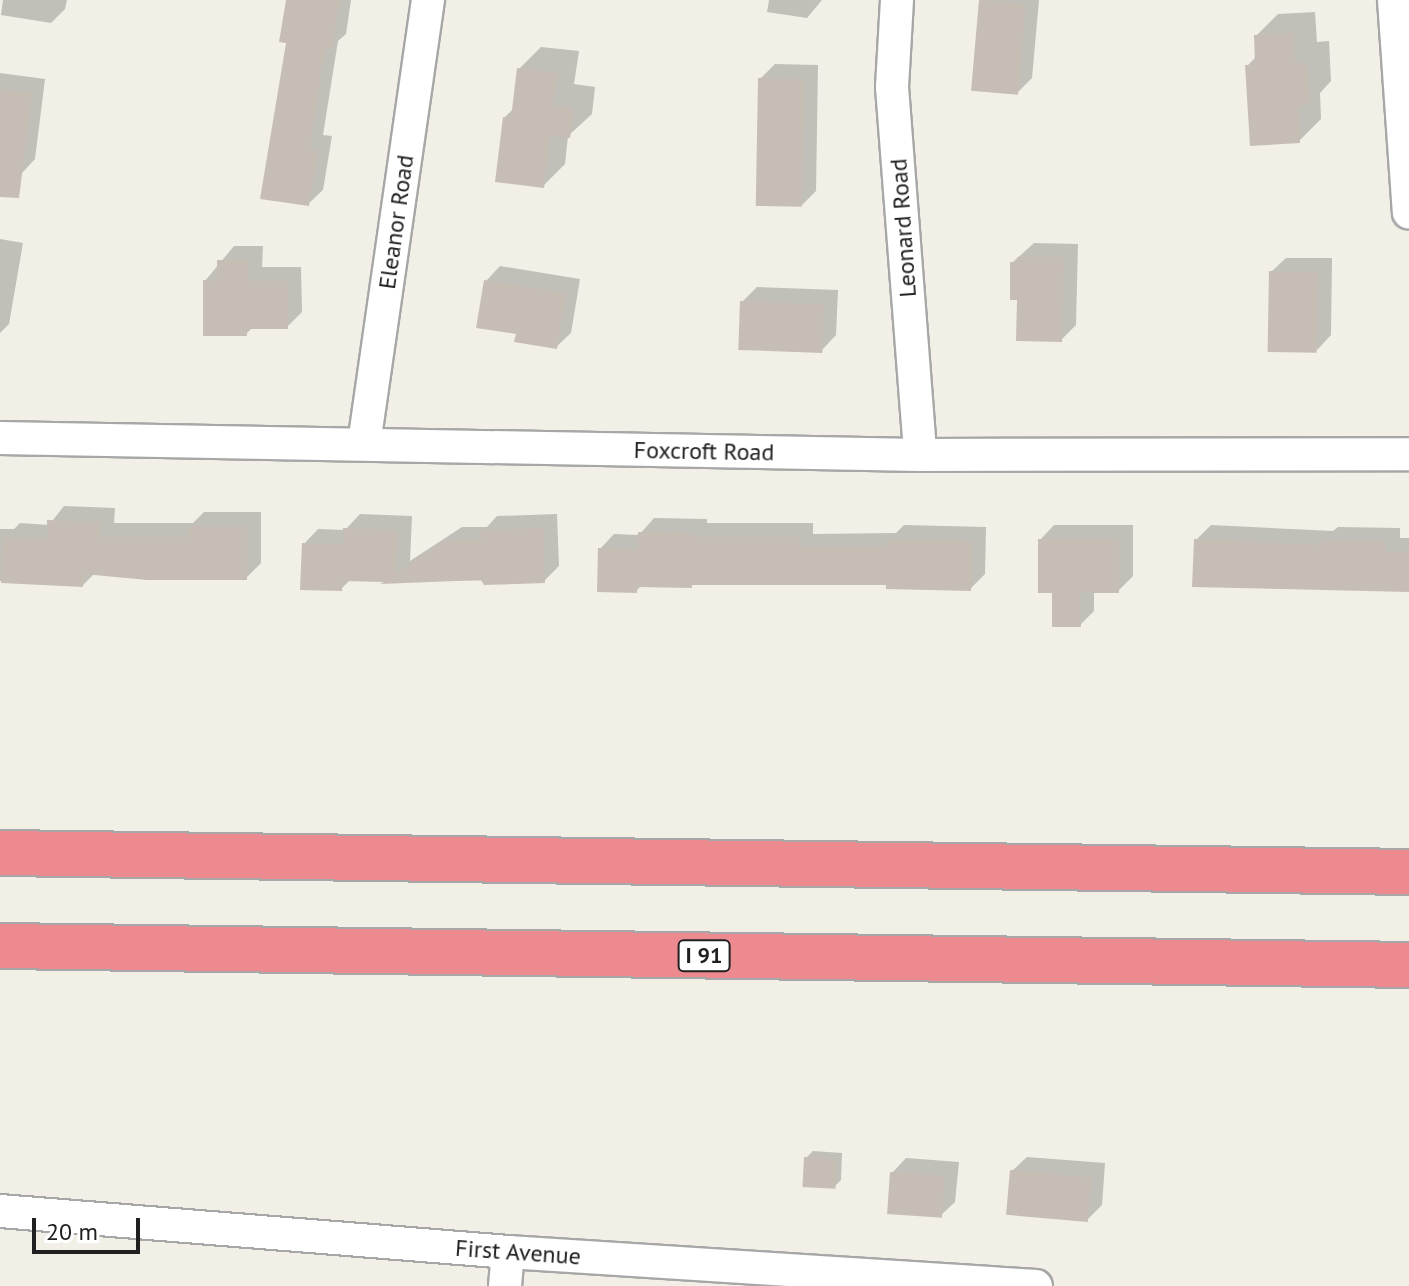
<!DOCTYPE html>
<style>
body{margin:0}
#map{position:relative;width:1409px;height:1286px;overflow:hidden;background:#f1efe6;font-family:"PT Sans",sans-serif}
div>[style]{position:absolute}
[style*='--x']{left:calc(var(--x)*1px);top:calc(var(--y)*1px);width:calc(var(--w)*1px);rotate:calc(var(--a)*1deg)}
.shadow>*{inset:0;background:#0003}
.building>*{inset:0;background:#c6beb5;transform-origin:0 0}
.roads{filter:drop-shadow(2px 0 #a7a7a7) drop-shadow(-2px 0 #a7a7a7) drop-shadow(0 2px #a7a7a7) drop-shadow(0 -2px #a7a7a7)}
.street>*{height:32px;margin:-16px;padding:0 16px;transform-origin:16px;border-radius:16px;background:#fff}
.highway>*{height:44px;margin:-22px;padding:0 22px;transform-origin:22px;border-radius:22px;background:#ec8a90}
span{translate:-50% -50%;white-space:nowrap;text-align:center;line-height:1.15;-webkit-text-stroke:8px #fff;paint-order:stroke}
.shield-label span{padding:2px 6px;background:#fff;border:2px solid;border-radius:6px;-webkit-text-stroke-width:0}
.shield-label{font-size:22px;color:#202020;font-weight:700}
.street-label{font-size:24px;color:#202020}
.scale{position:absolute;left:32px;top:1218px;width:108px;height:36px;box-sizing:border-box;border:4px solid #202020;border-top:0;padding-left:10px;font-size:24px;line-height:28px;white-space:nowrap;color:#202020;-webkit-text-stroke:6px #fff;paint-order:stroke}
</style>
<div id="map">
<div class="shadow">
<div style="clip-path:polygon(3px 0,67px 0,65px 9px,51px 23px,1px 15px)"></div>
<div style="clip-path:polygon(288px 0,351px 0,346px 34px,338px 41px,323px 135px,332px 136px,323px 190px,308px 204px,288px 41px)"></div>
<div style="clip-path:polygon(769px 0,822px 0,807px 18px,767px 12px)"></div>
<div style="clip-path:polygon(982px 0,1039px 0,1032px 78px,1018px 92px)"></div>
<div style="clip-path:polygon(1315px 12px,1317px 42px,1329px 41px,1331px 81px,1320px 93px,1321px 119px,1299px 141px,1247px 66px,1257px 56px,1256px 36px,1278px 14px)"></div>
<div style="clip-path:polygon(541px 47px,579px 51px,574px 84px,595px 87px,592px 114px,568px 136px,565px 164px,543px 186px,504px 118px,514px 108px,519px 69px)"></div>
<div style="clip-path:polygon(775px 64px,818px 65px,816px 191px,801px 206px,760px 79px)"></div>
<div style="clip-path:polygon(0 73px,45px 79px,35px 159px,21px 174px,0 171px)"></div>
<div style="clip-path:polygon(0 239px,23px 243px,9px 324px,0 333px)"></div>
<div style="clip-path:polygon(1034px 243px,1078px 244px,1076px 325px,1061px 340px,1019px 298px,1012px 263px)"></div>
<div style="clip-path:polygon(234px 246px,263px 246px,262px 267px,301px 267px,302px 312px,287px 327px,253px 327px,246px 334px,205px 281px)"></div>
<div style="clip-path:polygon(1286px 258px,1332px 258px,1331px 335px,1317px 350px,1271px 272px)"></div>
<div style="clip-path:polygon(500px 266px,580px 279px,571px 333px,556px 347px,518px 333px,486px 281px)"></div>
<div style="clip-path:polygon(757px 287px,838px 290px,836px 335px,822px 350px,742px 302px)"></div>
<div style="clip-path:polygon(64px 506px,115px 508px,114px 523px,193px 523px,204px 512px,261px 512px,261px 563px,246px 578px,95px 573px,83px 585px,0 581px,0 529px,14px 529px,20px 523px,49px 525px)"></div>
<div style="clip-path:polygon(360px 514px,412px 516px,410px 561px,462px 527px,487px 527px,497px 516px,557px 514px,559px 566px,544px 581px,351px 579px,341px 589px,304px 544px,318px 529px,345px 530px)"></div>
<div style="clip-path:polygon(654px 518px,707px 519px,707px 523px,813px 523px,813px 534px,896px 533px,904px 525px,986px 527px,985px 574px,970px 589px,888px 583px,694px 583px,691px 586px,642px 585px,636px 591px,600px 549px,614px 534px,639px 535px)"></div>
<div style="clip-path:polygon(1054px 525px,1133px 525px,1133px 576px,1118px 591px,1094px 591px,1094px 611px,1080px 625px,1054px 591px,1040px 540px)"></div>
<div style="clip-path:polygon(1211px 525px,1333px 531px,1338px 527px,1400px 528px,1400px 538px,1409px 538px,1409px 590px,1196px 540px)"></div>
<div style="clip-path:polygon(813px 1151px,842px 1153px,841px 1180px,834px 1187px,806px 1158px)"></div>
<div style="clip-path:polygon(1027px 1157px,1105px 1163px,1102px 1205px,1087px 1220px,1012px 1171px)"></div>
<div style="clip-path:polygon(906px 1158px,959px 1162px,955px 1202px,940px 1216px,892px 1173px)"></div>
</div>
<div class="building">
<div style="clip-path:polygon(286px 0,340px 0,332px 50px,325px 49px,310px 149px,318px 151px,309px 206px,260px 199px,286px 43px,279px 42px)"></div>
<div style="left:979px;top:0;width:47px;height:91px;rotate:5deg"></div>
<div style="clip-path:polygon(1294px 33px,1295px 63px,1307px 62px,1310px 105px,1298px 106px,1300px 143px,1250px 146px,1245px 65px,1255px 65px,1254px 35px)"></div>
<div style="clip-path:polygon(517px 68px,558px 73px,553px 105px,574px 108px,570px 138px,550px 136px,544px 188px,495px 182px,503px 117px,511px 118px)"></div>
<div style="left:758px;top:78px;width:46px;height:128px;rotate:1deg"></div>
<div style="clip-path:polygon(0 89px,32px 93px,19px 198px,0 197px)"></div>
<div style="clip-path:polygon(1017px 257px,1064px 257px,1062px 342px,1016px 341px,1017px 300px,1010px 300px,1010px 262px,1017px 262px)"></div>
<div style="clip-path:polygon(217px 260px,249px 260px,249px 281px,288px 281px,288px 329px,247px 329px,247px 336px,203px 336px,203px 280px,217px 281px)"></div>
<div style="left:1269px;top:271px;width:49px;height:81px;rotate:1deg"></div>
<div style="clip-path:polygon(484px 280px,566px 293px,557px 349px,514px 342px,516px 334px,476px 328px)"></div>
<div style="left:740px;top:301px;width:84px;height:49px;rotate:2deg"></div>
<div style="clip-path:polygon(47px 520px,101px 522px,100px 537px,188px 537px,188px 526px,247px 526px,247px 580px,147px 580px,84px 574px,83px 587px,1px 583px,3px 537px,47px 539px)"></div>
<div style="clip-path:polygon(343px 528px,398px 530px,396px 573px,445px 541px,481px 540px,481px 530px,544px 528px,545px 583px,484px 585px,481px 580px,380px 584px,384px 582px,342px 581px,342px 591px,300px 590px,302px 543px,343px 544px)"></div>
<div style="clip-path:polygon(638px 532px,693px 533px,693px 537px,799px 537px,799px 547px,887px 547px,887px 539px,973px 541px,971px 591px,886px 589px,886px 585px,692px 585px,692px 588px,637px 587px,637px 593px,597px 592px,598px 548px,637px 549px)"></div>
<div style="clip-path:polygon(1038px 539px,1119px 539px,1119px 593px,1080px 593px,1081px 627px,1052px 627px,1052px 593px,1038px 593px)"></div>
<div style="clip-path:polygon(1194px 539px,1321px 545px,1321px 541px,1386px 541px,1386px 552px,1409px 552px,1409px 592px,1192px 587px)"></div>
<div style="left:804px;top:1157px;width:33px;height:30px;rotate:3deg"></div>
<div style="left:1010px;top:1170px;width:82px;height:45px;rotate:5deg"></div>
<div style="left:890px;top:1172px;width:55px;height:42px;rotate:4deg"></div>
</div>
<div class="roads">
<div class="street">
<div style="--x:897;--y:0;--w:87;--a:93.3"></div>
<div style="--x:892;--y:87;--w:369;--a:85.6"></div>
<div style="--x:1394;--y:0;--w:213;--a:86"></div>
<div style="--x:0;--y:438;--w:920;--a:1.06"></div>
<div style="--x:920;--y:455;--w:489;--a:-0.1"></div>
<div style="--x:364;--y:444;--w:449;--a:-81.8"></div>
<div style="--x:0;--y:1211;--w:510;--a:4.61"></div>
<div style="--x:508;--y:1252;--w:529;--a:3.68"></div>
<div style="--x:505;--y:1286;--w:34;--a:-85"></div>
</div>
<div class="highway">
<div style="--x:0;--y:853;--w:1409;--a:0.77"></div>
<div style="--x:0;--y:946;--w:1409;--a:0.77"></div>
</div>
</div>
<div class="shield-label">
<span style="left:704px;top:956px">I 91</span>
</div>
<div class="street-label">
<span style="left:396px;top:222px;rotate:-82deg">Eleanor Road</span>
<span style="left:903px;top:228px;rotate:-94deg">Leonard Road</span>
<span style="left:704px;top:451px;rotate:1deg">Foxcroft Road</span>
<span style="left:518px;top:1252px;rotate:4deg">First Avenue</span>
</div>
<div class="scale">20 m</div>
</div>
